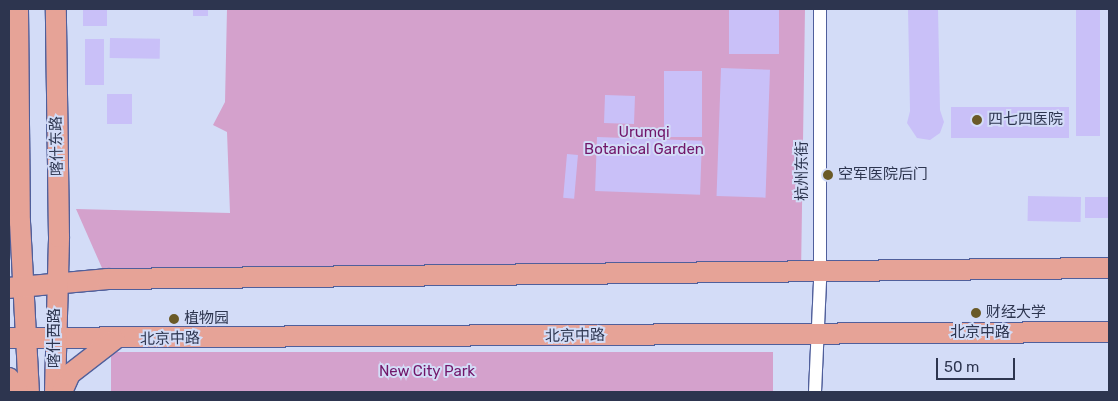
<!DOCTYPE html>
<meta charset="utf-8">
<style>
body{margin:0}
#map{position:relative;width:1118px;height:401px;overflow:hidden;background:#d3dcf7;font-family:Rubik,"Noto Sans SC",sans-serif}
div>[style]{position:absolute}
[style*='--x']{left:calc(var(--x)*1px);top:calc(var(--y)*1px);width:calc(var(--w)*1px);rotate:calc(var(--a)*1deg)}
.green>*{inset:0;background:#d4a1cc;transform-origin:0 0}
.building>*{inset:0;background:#c9c0f8;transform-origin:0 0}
.roads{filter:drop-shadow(1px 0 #505f9b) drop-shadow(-1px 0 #505f9b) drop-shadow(0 1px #505f9b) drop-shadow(0 -1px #505f9b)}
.minor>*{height:12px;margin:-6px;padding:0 6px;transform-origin:6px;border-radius:6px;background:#fff}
.primary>*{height:20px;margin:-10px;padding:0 10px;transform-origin:10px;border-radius:10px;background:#e6a397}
.dots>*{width:14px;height:14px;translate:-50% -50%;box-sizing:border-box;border:2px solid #d3dcf7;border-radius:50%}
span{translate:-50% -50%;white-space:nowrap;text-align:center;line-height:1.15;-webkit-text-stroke:4px #d3dcf7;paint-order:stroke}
.poi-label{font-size:15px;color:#2d354f}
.left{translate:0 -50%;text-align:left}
.park-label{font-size:15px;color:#711669}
.street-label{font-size:15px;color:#2d354f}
.frame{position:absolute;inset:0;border:10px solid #2d354f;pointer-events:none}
.scale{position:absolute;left:936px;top:358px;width:79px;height:22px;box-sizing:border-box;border:2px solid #2d354f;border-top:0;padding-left:6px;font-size:15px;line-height:18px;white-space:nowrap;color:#2d354f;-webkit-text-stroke:4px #d3dcf7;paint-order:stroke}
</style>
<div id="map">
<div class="green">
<div style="clip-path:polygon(227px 9px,805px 9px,801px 274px,102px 268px,76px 209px,230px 213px,227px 132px,213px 125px,225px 102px)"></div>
<div style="left:111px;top:352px;width:662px;height:50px"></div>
</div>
<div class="building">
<div style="left:83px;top:9px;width:24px;height:17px"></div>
<div style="left:193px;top:9px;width:15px;height:7px"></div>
<div style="left:729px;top:9px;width:50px;height:45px"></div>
<div style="clip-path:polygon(908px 9px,938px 9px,940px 110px,944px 122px,940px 133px,930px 140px,917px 138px,907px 123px,910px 111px)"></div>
<div style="left:1076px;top:9px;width:24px;height:127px"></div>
<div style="left:110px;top:38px;width:50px;height:20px;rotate:1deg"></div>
<div style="left:85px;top:39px;width:19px;height:46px"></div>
<div style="left:721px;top:68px;width:49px;height:128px;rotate:2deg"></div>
<div style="left:664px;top:71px;width:38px;height:66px"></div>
<div style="left:107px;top:94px;width:25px;height:30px"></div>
<div style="left:605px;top:95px;width:30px;height:28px;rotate:2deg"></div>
<div style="left:1069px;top:107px;width:31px;height:118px;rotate:90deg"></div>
<div style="left:597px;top:137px;width:105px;height:54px;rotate:2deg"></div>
<div style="left:567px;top:154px;width:11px;height:44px;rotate:5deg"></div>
<div style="left:1028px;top:196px;width:53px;height:25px;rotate:1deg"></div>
<div style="left:1109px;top:197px;width:21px;height:24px;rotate:90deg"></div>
</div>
<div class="roads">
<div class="minor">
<div style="--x:815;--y:392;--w:112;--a:-87.4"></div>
<div style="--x:820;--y:280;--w:271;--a:-90"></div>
</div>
<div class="primary">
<div style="--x:18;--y:9;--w:213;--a:89.5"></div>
<div style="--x:20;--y:222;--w:170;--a:87"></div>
<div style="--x:9;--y:288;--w:98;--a:-5.2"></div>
<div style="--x:107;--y:279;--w:1002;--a:-0.63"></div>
<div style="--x:9;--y:338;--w:1100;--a:-0.31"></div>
<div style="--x:9;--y:378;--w:17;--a:57"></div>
<div style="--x:55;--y:392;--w:155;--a:-88.5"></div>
<div style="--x:59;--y:237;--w:228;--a:-90.8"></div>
<div style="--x:62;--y:392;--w:20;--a:-66"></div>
<div style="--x:70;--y:374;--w:56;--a:-37.7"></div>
</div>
</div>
<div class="dots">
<div style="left:977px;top:120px;background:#6a5a27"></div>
<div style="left:828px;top:175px;background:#6a5a27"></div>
<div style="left:976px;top:313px;background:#6a5a27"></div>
<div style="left:174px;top:319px;background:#6a5a27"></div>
</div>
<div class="poi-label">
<span class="left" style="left:988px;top:120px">四七四医院</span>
<span class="left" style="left:838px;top:175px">空军医院后门</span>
<span class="left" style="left:986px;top:313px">财经大学</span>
<span class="left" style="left:184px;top:319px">植物园</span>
</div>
<div class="park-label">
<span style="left:644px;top:141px">Urumqi<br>Botanical Garden</span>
<span style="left:427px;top:372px">New City Park</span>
</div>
<div class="street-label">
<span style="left:57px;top:146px;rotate:-91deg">喀什东路</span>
<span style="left:803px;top:171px;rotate:-90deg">杭州东街</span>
<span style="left:980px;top:333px">北京中路</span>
<span style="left:575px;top:336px;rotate:-1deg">北京中路</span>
<span style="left:55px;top:338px;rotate:-90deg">喀什西路</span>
<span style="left:170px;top:339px;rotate:-1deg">北京中路</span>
</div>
<div class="frame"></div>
<div class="scale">50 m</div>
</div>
